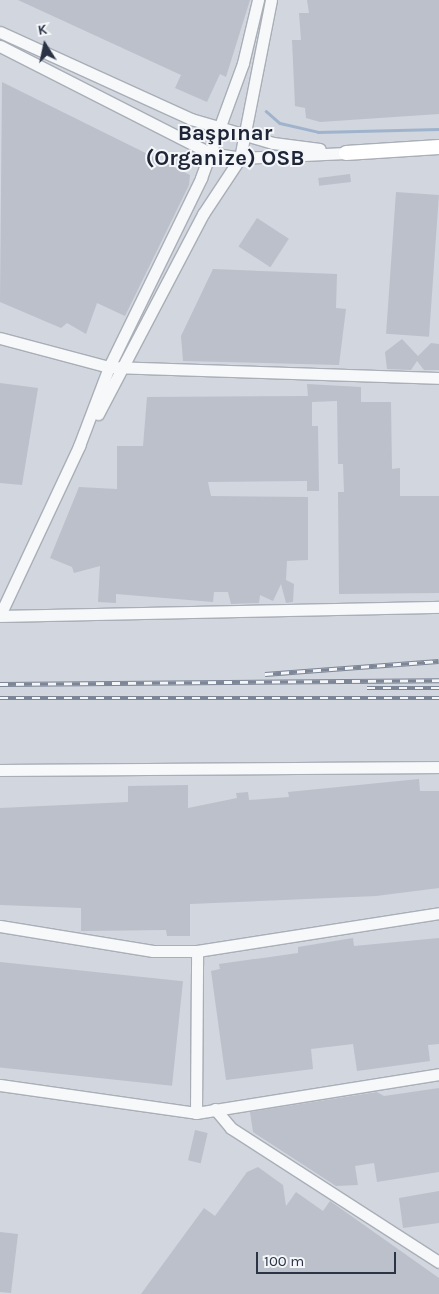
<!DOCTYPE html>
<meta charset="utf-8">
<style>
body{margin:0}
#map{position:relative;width:439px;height:1294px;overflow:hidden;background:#e4e7ec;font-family:Karla,sans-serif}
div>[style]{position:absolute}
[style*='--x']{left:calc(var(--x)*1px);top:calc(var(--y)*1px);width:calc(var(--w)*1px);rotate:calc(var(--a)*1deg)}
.built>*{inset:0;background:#d2d6de;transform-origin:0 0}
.stream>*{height:2.5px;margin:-1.25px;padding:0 1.25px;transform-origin:1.25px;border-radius:1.25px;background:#9fb4cc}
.building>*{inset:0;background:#bbc0ca;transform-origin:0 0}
.roads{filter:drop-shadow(1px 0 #a9aeb7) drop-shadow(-1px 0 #a9aeb7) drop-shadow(0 1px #a9aeb7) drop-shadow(0 -1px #a9aeb7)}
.minor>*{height:11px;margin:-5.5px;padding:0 5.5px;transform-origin:5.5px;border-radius:5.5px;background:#f7f8fa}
.major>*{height:14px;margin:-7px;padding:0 7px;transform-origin:7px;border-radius:7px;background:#fff}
.rail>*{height:4.5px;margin-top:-2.25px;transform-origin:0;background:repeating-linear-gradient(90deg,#f4f6f9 0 8px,#7d8696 0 16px);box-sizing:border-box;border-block:1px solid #7d8696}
span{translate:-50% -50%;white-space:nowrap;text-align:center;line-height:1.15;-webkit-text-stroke:4px #f4f6f9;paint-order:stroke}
.district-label{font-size:22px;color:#1d2536;font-weight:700}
.north{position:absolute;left:20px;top:20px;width:50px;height:50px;-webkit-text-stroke:4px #f4f6f9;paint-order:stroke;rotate:350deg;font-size:14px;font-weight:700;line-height:20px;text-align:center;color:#2b3445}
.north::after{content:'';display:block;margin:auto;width:18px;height:22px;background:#2b3445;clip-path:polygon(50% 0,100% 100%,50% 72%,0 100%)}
.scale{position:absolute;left:256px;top:1252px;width:140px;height:22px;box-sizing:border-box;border:2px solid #2b3445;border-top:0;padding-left:6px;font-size:15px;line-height:18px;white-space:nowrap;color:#2b3445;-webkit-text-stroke:4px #f4f6f9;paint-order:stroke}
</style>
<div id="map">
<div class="built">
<div style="left:0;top:0;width:439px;height:1294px"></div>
</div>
<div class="stream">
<div style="--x:266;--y:111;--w:18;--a:41"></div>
<div style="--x:280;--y:123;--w:39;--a:13"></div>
<div style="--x:318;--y:132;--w:121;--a:-1.4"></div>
</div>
<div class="building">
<div style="clip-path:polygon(18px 0,250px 0,226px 77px,220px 74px,207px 102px,175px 88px,181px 75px)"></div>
<div style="clip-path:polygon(307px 0,439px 0,439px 114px,320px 122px,306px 118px,305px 108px,295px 106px,292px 40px,301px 40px,299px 13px,309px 13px)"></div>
<div style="clip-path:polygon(2px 82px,190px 175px,189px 185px,125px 316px,97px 303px,86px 334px,67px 323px,61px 328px,0 302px)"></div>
<div style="left:350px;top:174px;width:8px;height:32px;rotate:83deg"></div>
<div style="left:396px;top:192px;width:43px;height:142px;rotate:4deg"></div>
<div style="left:257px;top:218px;width:38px;height:34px;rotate:33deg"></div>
<div style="clip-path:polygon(213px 269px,337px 274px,336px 308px,346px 309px,339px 365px,183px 361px,181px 336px)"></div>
<div style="clip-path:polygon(402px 339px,418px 356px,431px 343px,439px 344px,439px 370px,424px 370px,417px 361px,411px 370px,387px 369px,385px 352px)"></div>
<div style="clip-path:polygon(0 383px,38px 388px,22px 485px,0 483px)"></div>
<div style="clip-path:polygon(307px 384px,361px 387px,361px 402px,391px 402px,392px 469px,400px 468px,400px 496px,439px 496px,439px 593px,339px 594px,338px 492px,344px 492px,343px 464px,338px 464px,337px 401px,312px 402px,312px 426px,318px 426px,319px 491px,307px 491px,307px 481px,208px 482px,211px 496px,308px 497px,308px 560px,287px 561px,286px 580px,294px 584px,293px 602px,286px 603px,281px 584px,273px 601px,260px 595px,259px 603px,231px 604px,228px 592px,214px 592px,213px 602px,116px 594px,116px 603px,98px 602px,100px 566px,74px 573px,72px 567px,50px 558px,79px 487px,117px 489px,117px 446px,143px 446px,147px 397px,308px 396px)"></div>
<div style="clip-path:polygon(419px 779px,420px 791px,439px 791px,439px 888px,376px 896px,190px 904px,190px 936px,167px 936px,166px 930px,81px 931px,81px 908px,0 905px,0 808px,128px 802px,128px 786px,188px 785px,188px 808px,237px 798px,236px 793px,248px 792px,249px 800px,289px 797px,288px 792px)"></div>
<div style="clip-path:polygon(353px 938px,354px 946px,439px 938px,439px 1044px,428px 1045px,430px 1061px,357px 1071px,353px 1044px,311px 1049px,313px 1069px,226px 1080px,211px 971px,220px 969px,219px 964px,298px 953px,298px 947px)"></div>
<div style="left:0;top:962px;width:184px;height:105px;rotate:6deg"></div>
<div style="clip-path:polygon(439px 1088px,439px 1172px,377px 1182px,374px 1163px,355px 1166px,358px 1185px,336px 1186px,253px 1132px,250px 1112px,377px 1092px,384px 1096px)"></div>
<div style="left:195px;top:1130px;width:13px;height:31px;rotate:13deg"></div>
<div style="clip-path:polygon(258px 1167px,283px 1185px,286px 1206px,296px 1192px,323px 1211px,330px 1201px,439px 1278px,439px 1294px,141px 1294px,204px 1208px,215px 1216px,247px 1172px)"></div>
<div style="clip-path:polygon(439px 1191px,439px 1223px,403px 1228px,399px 1198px)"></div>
<div style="clip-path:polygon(0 1232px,18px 1234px,11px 1293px,0 1292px)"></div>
</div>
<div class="roads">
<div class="minor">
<div style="--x:0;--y:32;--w:210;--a:24.5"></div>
<div style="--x:191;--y:119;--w:85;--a:16.3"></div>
<div style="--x:273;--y:143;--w:47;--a:7.3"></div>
<div style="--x:0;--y:46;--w:236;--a:27"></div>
<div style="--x:210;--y:153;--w:30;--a:9"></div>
<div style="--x:240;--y:158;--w:106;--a:-2.7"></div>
<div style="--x:0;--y:338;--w:113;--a:14.9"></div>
<div style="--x:109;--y:367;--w:330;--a:1.9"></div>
<div style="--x:98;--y:414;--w:226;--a:-62.3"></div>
<div style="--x:203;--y:214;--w:67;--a:-56.5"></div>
<div style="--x:240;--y:158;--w:161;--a:-78.9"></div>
<div style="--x:0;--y:615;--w:187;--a:-64.9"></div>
<div style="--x:79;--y:446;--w:85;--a:-69.2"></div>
<div style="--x:109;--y:367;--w:210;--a:-64"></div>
<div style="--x:201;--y:178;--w:122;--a:-69.9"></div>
<div style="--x:243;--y:63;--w:65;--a:-76.6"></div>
<div style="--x:0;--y:616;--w:439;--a:-1.2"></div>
<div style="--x:0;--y:770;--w:439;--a:-0.4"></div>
<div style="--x:0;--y:926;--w:155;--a:9.3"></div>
<div style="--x:153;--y:951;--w:44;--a:0"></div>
<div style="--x:197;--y:951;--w:245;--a:-8.9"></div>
<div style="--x:0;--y:1085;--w:198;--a:8.1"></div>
<div style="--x:196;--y:1113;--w:246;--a:-9.1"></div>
<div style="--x:215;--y:1109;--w:25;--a:50"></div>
<div style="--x:231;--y:1128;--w:247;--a:32.8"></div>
<div style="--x:196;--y:1113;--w:162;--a:-89.6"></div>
</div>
<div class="major">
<div style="--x:346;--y:153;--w:93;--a:-3.7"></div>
</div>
</div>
<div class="rail">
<div style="--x:265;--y:674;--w:174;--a:-4.3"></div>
<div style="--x:0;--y:684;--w:439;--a:-0.5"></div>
<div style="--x:367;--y:688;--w:72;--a:0"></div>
<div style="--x:0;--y:698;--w:439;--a:0"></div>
</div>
<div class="district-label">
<span style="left:225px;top:146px">Başpınar<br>(Organize) OSB</span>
</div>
<div class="north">K</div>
<div class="scale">100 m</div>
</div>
